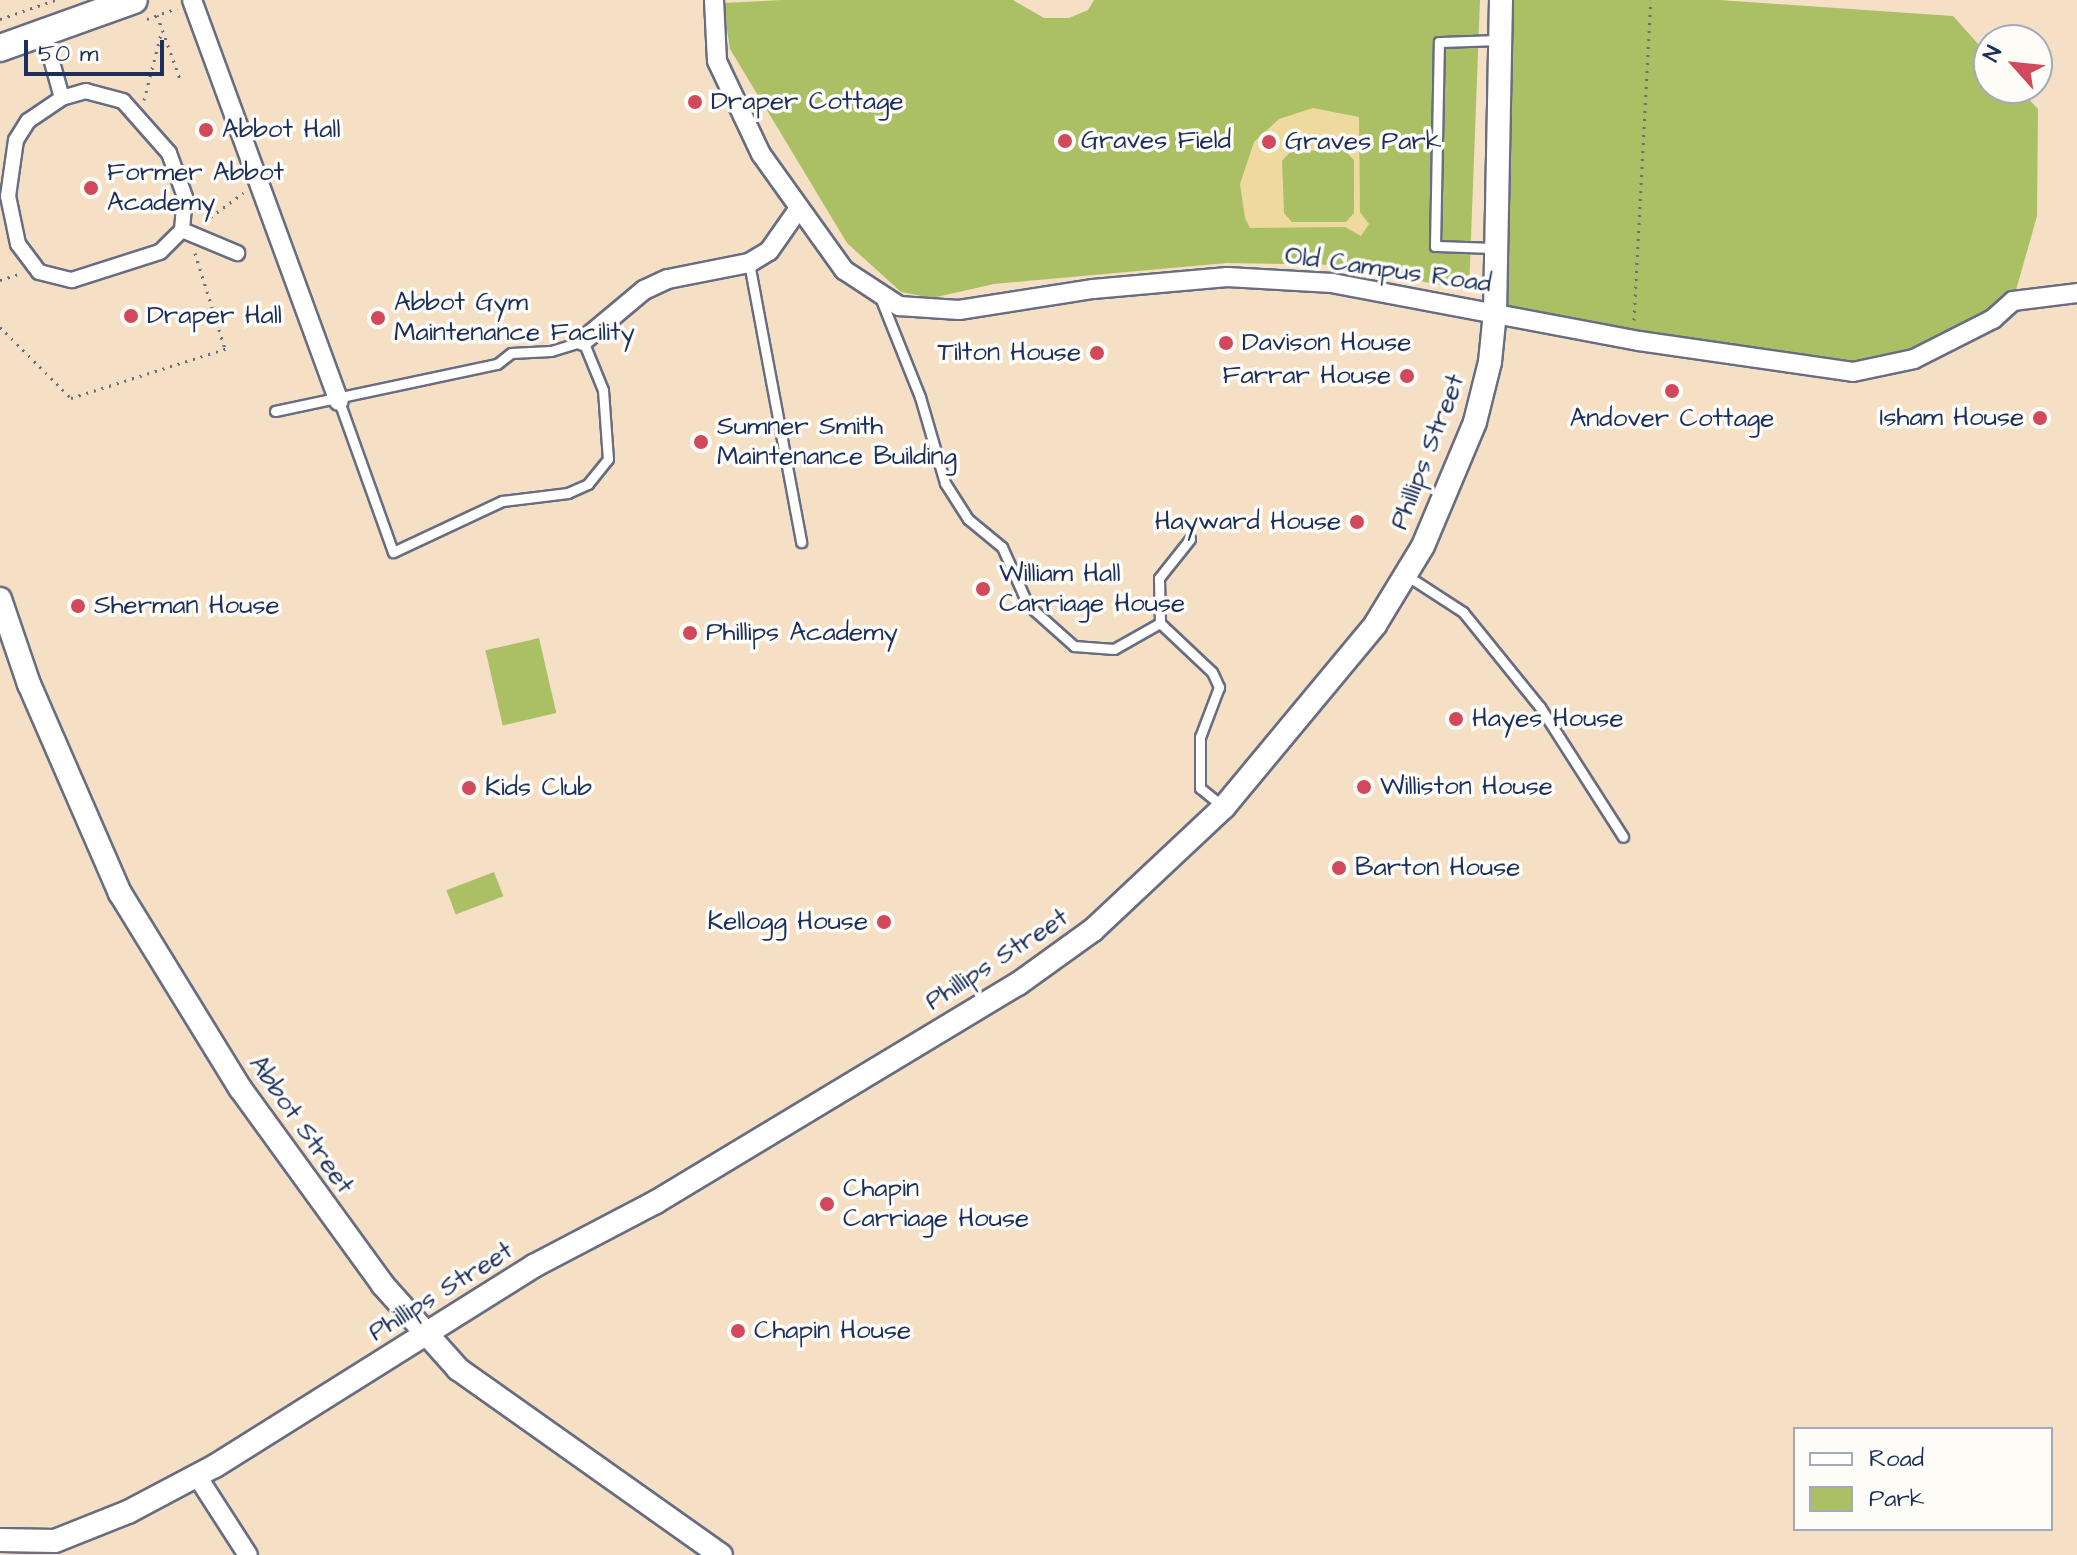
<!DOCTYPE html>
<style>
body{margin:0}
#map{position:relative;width:2077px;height:1555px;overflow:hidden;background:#f5e0c6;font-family:"Architects Daughter",sans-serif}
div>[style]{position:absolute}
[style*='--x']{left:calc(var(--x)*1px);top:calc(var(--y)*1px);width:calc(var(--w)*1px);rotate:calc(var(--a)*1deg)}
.green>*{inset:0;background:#abc064;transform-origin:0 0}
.sand>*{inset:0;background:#eeda9e}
.path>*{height:3px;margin-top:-1.5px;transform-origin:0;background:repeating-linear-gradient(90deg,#676d82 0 2px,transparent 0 8px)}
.roads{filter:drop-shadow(2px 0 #676d82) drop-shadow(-2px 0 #676d82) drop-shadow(0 2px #676d82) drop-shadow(0 -2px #676d82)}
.service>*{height:9px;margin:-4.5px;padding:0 4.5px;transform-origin:4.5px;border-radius:4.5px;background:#fff}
.pedestrian>*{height:14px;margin:-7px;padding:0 7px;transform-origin:7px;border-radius:7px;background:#fff}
.minor>*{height:18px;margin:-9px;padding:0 9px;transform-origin:9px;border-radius:9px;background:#fff}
.tertiary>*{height:22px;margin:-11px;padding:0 11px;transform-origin:11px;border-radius:11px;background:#fff}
.secondary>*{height:26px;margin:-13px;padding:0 13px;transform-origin:13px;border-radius:13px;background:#fff}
.dots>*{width:22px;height:22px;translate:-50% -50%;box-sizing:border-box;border:4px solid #fdfcf7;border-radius:50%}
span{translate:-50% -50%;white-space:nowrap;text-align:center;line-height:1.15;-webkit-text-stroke:7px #fdfcf7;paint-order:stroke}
.poi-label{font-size:26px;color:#1b2f5e}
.left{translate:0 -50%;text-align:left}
.right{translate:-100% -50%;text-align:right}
.street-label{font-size:26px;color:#1b2f5e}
.legend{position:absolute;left:1793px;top:1427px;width:260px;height:104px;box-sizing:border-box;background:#fdfcf7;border:2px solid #a3aaba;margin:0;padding:10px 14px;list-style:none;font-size:24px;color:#1b2f5e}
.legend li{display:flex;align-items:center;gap:16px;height:40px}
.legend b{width:40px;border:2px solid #a3aaba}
.north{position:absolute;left:1973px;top:24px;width:80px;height:80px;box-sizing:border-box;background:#fdfcf7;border:2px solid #a3aaba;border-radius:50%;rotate:297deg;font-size:22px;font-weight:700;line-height:32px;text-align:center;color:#1b2f5e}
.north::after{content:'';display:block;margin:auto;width:28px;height:36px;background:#d1495b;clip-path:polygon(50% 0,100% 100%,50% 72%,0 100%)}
.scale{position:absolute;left:24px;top:40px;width:140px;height:36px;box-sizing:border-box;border:4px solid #1b2f5e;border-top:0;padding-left:10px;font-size:24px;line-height:28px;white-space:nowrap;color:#1b2f5e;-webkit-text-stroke:6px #fdfcf7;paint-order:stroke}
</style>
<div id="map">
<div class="green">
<div style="clip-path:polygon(781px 0,1013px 0,1044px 18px,1069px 18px,1088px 10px,1094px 0,1480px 0,1469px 291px,1342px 265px,1227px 263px,994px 284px,932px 298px,901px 292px,847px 243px,730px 49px,723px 3px)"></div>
<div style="clip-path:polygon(1502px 0,1719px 0,1953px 16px,1989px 56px,1989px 88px,2018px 88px,2038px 109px,2037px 216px,2013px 301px,1973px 329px,1853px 372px,1495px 312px)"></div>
<div style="left:539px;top:638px;width:77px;height:55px;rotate:77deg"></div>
<div style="left:494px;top:872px;width:26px;height:51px;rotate:69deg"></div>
</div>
<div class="sand">
<div style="clip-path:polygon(evenodd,1313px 108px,1359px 117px,1360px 212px,1369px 224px,1361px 236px,1345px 227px,1250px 228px,1245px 218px,1240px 184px,1254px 142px,1279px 119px,1313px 108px,1344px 150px,1354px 160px,1354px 213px,1346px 222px,1292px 222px,1284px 213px,1282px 161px,1291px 151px,1344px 150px)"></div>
</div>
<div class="path">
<div style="--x:157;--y:15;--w:68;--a:70.2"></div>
<div style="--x:0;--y:19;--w:58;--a:-19.1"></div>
<div style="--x:147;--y:19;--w:32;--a:-20"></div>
<div style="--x:144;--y:100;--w:72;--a:-75.6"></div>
<div style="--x:204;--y:222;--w:49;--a:-36.6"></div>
<div style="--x:195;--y:253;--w:101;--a:72.6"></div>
<div style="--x:0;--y:280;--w:20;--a:-18"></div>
<div style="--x:1634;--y:320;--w:320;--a:-87"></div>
<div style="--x:0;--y:327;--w:100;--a:45"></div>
<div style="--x:71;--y:398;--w:165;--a:-17.7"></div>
</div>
<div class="roads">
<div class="service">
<div style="--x:1495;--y:248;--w:60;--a:-178.1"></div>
<div style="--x:1435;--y:246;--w:204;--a:-88.9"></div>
<div style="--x:1439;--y:42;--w:61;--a:-1.9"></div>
<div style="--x:749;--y:263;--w:284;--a:79.4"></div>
<div style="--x:880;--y:297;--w:108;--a:68.2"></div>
<div style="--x:920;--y:397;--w:90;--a:73.8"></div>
<div style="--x:945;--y:483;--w:43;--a:57.4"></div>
<div style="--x:968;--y:519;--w:44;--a:39.5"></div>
<div style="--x:1002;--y:547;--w:64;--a:65.9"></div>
<div style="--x:1028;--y:605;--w:62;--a:41.7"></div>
<div style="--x:1074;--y:646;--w:40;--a:4.3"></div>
<div style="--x:1114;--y:649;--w:53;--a:-29.5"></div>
<div style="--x:1160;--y:623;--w:45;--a:-91.3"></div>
<div style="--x:1159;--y:578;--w:50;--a:-51.5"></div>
<div style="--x:275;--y:411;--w:227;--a:-12"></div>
<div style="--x:497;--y:364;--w:18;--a:-38"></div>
<div style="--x:511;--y:353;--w:40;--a:-2.9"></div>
<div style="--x:551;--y:351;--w:34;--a:-17"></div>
<div style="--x:583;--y:341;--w:53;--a:67.8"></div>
<div style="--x:603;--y:390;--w:69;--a:85.9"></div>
<div style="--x:608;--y:459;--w:32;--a:129"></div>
<div style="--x:588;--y:484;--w:22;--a:156"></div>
<div style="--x:568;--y:493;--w:66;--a:173.1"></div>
<div style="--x:502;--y:501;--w:120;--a:154.9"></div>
<div style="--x:393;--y:552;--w:160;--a:-109.7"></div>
<div style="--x:1406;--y:575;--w:68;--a:33"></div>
<div style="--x:1463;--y:612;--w:122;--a:51"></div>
<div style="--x:1540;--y:707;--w:154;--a:57.4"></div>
<div style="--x:1160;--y:623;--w:71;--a:43.3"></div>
<div style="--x:1212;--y:672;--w:17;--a:65"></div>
<div style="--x:1219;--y:687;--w:53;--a:110.8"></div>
<div style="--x:1200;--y:737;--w:51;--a:90"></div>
<div style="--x:1200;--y:788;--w:28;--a:39"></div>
</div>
<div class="pedestrian">
<div style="--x:44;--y:33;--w:67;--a:74.5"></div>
<div style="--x:62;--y:98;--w:41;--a:145.9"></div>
<div style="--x:28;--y:121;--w:22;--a:122"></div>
<div style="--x:16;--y:140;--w:57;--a:98.1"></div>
<div style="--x:8;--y:196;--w:49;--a:78.2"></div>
<div style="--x:18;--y:244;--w:35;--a:53"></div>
<div style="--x:39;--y:272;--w:34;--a:14"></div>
<div style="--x:72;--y:280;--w:92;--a:-17.7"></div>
<div style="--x:160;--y:252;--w:31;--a:-45"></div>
<div style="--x:182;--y:230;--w:33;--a:-85"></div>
<div style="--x:185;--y:197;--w:47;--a:-110"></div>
<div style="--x:169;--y:153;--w:69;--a:-131.5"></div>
<div style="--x:123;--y:101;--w:38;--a:-165"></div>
<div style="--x:86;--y:91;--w:25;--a:164"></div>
<div style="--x:182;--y:230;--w:60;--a:22.7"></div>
</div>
<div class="minor">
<div style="--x:192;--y:0;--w:427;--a:69.9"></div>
<div style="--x:714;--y:0;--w:61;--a:87.2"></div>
<div style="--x:717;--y:61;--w:103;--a:64.7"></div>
<div style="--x:761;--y:154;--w:143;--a:54.4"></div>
<div style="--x:844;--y:270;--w:66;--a:33.2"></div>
<div style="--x:899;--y:306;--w:60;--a:3.8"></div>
<div style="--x:959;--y:310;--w:136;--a:-8.9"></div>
<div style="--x:1093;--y:289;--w:135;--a:-5.1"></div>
<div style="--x:1227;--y:277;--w:105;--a:3.3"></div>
<div style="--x:1332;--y:283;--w:312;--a:10.7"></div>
<div style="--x:1639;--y:341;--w:216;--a:8.2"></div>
<div style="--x:1853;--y:372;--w:62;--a:-12"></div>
<div style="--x:1914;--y:359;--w:89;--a:-26.9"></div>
<div style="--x:1993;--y:319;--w:27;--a:-42"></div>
<div style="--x:2013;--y:301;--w:64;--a:-7.1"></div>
<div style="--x:583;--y:341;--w:80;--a:-39.9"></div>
<div style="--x:644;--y:290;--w:26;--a:-25"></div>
<div style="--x:668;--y:279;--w:83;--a:-11.2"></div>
<div style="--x:749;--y:263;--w:23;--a:-31"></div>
<div style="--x:769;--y:251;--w:49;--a:-55"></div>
<div style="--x:197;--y:1476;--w:94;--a:57.2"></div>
</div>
<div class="tertiary">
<div style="--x:0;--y:599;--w:90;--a:71.2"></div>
<div style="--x:29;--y:684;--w:228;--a:66.5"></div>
<div style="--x:120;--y:893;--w:229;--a:58.4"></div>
<div style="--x:240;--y:1088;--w:243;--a:54"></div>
<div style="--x:383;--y:1285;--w:113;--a:48.2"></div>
<div style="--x:458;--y:1369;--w:322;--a:35.3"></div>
<div style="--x:0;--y:1540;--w:55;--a:1"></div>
<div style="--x:55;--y:1541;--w:79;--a:-21.7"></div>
<div style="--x:128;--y:1512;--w:98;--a:-27.9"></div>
<div style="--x:215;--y:1466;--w:377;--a:-32.1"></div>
<div style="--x:534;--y:1266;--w:138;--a:-27.7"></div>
<div style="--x:656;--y:1202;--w:423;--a:-31.1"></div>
<div style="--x:1018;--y:984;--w:92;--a:-35.8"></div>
<div style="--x:1093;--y:930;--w:180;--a:-43.2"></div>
<div style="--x:1224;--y:807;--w:236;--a:-50.3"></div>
<div style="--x:1375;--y:625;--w:92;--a:-58.7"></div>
<div style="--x:1423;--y:546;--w:134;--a:-67.2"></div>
<div style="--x:1475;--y:422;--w:62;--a:-76"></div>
<div style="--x:1490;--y:362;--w:50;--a:-84.3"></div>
<div style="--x:1495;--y:312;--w:312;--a:-88.9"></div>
</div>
<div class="secondary">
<div style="--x:0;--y:48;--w:142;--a:-19.7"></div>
</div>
</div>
<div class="dots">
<div style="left:695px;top:102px;background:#d1495b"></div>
<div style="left:206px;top:130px;background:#d1495b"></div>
<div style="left:1065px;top:141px;background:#d1495b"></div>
<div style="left:1269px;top:142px;background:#d1495b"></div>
<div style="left:91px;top:188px;background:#d1495b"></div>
<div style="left:131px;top:316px;background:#d1495b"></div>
<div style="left:378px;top:318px;background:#d1495b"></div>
<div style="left:1226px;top:343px;background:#d1495b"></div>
<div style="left:1097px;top:353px;background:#d1495b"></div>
<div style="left:1407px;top:376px;background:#d1495b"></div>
<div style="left:1672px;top:391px;background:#d1495b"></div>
<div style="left:2040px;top:418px;background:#d1495b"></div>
<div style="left:701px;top:442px;background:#d1495b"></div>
<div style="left:1357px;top:522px;background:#d1495b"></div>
<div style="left:983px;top:589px;background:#d1495b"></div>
<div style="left:78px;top:606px;background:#d1495b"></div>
<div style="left:690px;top:633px;background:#d1495b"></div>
<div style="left:1456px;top:719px;background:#d1495b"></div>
<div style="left:1364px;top:787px;background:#d1495b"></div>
<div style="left:469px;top:788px;background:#d1495b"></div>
<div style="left:1339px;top:868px;background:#d1495b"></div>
<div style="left:884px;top:922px;background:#d1495b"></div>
<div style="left:827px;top:1204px;background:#d1495b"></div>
<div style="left:738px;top:1331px;background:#d1495b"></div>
</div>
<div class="poi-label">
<span class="left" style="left:711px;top:102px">Draper Cottage</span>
<span class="left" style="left:222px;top:130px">Abbot Hall</span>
<span class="left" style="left:1081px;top:141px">Graves Field</span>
<span class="left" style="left:1285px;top:142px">Graves Park</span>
<span class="left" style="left:107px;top:188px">Former Abbot<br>Academy</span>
<span class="left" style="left:394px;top:318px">Abbot Gym<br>Maintenance Facility</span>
<span class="left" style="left:147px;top:316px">Draper Hall</span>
<span class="left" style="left:1242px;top:343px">Davison House</span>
<span class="right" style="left:1081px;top:353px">Tilton House</span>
<span class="right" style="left:1391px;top:376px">Farrar House</span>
<span class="right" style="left:2024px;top:418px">Isham House</span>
<span style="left:1672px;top:419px">Andover Cottage</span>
<span class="left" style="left:717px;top:442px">Sumner Smith<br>Maintenance Building</span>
<span class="right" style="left:1341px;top:522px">Hayward House</span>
<span class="left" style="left:999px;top:589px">William Hall<br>Carriage House</span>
<span class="left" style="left:94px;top:606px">Sherman House</span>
<span class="left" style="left:706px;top:633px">Phillips Academy</span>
<span class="left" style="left:1472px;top:719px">Hayes House</span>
<span class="left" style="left:1380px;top:787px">Williston House</span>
<span class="left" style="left:485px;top:788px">Kids Club</span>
<span class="left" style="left:1355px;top:868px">Barton House</span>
<span class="right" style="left:868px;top:922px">Kellogg House</span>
<span class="left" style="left:843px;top:1204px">Chapin<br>Carriage House</span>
<span class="left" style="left:754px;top:1331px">Chapin House</span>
</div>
<div class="street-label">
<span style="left:1388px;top:270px;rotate:8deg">Old Campus Road</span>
<span style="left:1428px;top:452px;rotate:-69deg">Phillips Street</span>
<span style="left:997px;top:960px;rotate:-33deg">Phillips Street</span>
<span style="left:301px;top:1125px;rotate:55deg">Abbot Street</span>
<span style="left:441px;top:1292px;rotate:-32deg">Phillips Street</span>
</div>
<ul class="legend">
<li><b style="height:10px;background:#fff"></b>Road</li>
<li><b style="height:22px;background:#abc064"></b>Park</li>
</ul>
<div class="north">N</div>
<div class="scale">50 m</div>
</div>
